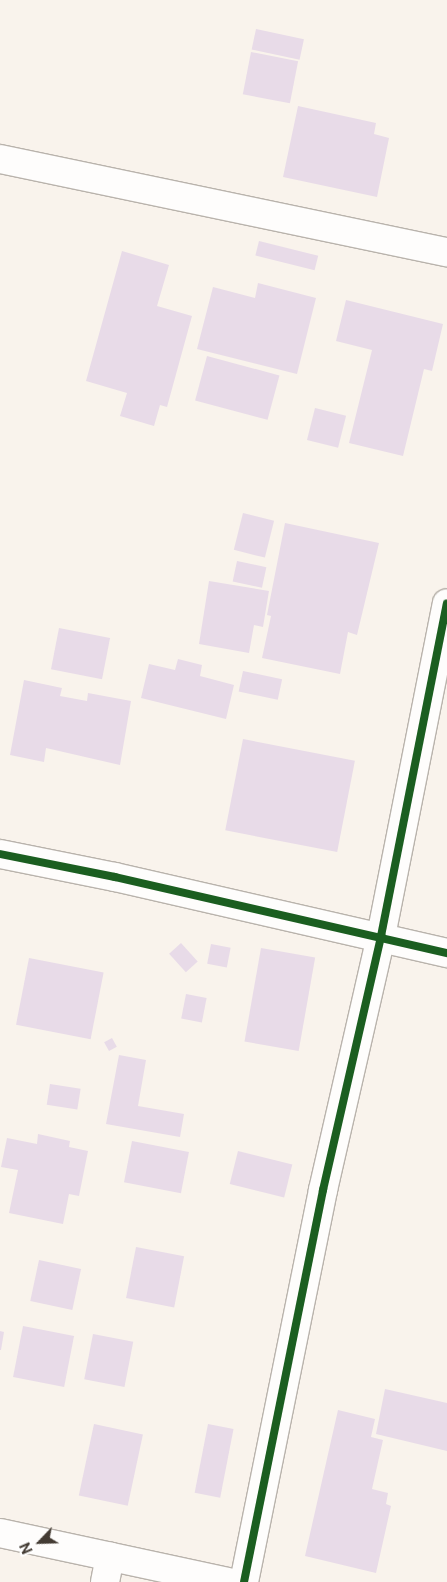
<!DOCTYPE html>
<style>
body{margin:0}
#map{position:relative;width:447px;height:1582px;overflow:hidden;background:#f9f3ec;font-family:"Public Sans",sans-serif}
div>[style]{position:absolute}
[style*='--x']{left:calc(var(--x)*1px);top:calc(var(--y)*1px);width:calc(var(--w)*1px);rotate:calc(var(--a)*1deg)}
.building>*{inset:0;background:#e8dbe8;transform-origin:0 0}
.roads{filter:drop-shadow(1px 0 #b9b3ac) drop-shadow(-1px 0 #b9b3ac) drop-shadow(0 1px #b9b3ac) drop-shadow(0 -1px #b9b3ac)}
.street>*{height:28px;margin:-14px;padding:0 14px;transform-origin:14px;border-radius:14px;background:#fefdfc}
.cycleway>*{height:8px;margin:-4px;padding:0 4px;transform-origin:4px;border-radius:4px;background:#1b5e20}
span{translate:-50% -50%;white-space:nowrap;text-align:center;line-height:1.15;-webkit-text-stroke:4.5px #fff;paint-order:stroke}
.north{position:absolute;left:15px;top:1517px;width:50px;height:50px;-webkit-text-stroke:4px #fff;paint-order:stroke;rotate:246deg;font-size:14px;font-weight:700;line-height:20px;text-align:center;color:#433b33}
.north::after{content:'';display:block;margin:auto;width:18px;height:22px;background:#433b33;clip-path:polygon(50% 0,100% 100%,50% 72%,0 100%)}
</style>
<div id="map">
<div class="building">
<div style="left:256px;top:29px;width:49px;height:21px;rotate:12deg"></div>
<div style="left:251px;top:52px;width:48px;height:43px;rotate:11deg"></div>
<div style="clip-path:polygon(298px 106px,376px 123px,374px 134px,389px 138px,377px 197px,283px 177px)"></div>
<div style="left:259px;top:241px;width:61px;height:15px;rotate:14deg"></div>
<div style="clip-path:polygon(122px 251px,169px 265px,157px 306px,192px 316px,167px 407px,160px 405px,154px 426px,120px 416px,127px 393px,86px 381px)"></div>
<div style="clip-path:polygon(258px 283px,316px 298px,297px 374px,197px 349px,213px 287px,255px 298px)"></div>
<div style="clip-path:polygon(346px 300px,443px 324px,432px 371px,424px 369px,403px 456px,349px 443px,372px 350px,336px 341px)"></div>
<div style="left:207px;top:356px;width:75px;height:46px;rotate:15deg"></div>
<div style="left:315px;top:408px;width:32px;height:33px;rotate:14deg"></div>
<div style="left:243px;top:513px;width:32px;height:38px;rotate:14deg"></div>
<div style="clip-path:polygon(285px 523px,379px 543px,357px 635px,348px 632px,340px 674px,262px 658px,271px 616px,267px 615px)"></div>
<div style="left:237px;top:561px;width:30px;height:21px;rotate:12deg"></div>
<div style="clip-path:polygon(209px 581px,269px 591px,263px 627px,254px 625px,249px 653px,199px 644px)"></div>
<div style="left:59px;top:628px;width:52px;height:42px;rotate:11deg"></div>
<div style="clip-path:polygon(178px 659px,202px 665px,200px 676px,234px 685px,226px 719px,141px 698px,149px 664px,175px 670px)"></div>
<div style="left:243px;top:671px;width:40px;height:21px;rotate:12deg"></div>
<div style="clip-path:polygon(24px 680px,62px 688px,60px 696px,87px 701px,88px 693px,131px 701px,120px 765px,46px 748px,44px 762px,10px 755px)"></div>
<div style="left:243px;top:739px;width:114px;height:93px;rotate:11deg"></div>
<div style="left:181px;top:943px;width:25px;height:16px;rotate:48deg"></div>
<div style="left:211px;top:944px;width:20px;height:20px;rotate:11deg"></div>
<div style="left:261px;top:948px;width:55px;height:95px;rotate:10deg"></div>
<div style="left:29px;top:958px;width:76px;height:68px;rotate:11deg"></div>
<div style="left:186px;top:994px;width:21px;height:25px;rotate:11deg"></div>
<div style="left:112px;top:1038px;width:10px;height:9px;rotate:61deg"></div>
<div style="clip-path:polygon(119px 1055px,146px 1060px,138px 1106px,184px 1114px,180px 1137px,106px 1124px)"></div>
<div style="left:50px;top:1084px;width:31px;height:21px;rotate:9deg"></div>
<div style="clip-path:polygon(38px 1134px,70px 1141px,69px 1147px,88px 1151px,79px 1196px,69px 1194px,63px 1224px,9px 1213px,18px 1170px,1px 1167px,7px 1138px,37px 1144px)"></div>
<div style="left:132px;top:1141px;width:58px;height:42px;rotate:11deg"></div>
<div style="left:238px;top:1151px;width:56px;height:34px;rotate:14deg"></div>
<div style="left:136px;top:1247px;width:49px;height:52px;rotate:11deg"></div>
<div style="left:39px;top:1260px;width:43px;height:42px;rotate:12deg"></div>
<div style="left:23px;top:1326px;width:52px;height:52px;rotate:11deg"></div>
<div style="clip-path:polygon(0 1331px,4px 1332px,1px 1350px,0 1350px)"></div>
<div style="left:93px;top:1334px;width:41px;height:46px;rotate:11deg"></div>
<div style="clip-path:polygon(385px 1389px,447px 1403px,447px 1451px,376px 1434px)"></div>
<div style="clip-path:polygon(338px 1410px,375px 1419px,371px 1437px,383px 1440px,372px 1489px,388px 1493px,386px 1504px,391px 1506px,376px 1573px,305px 1556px)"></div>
<div style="left:94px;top:1424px;width:50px;height:73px;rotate:12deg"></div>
<div style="left:208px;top:1424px;width:26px;height:70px;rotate:11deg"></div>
</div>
<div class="roads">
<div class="street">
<div style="--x:0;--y:159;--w:457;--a:11.8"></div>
<div style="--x:0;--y:854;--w:117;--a:11.3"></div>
<div style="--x:115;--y:877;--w:341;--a:12.9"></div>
<div style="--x:0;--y:1533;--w:233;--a:12.1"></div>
<div style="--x:105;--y:1582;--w:26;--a:-79"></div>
<div style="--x:244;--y:1582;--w:400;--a:-78.6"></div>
<div style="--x:323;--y:1190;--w:261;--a:-77.1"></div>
<div style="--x:381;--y:936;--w:339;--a:-78.8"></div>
</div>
</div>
<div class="cycleway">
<div style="--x:0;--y:854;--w:117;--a:11.3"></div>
<div style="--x:115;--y:877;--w:341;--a:12.9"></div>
<div style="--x:244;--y:1582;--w:400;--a:-78.6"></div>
<div style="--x:323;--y:1190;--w:261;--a:-77.1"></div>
<div style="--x:381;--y:936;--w:339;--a:-78.8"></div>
</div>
<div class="north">N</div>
</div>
